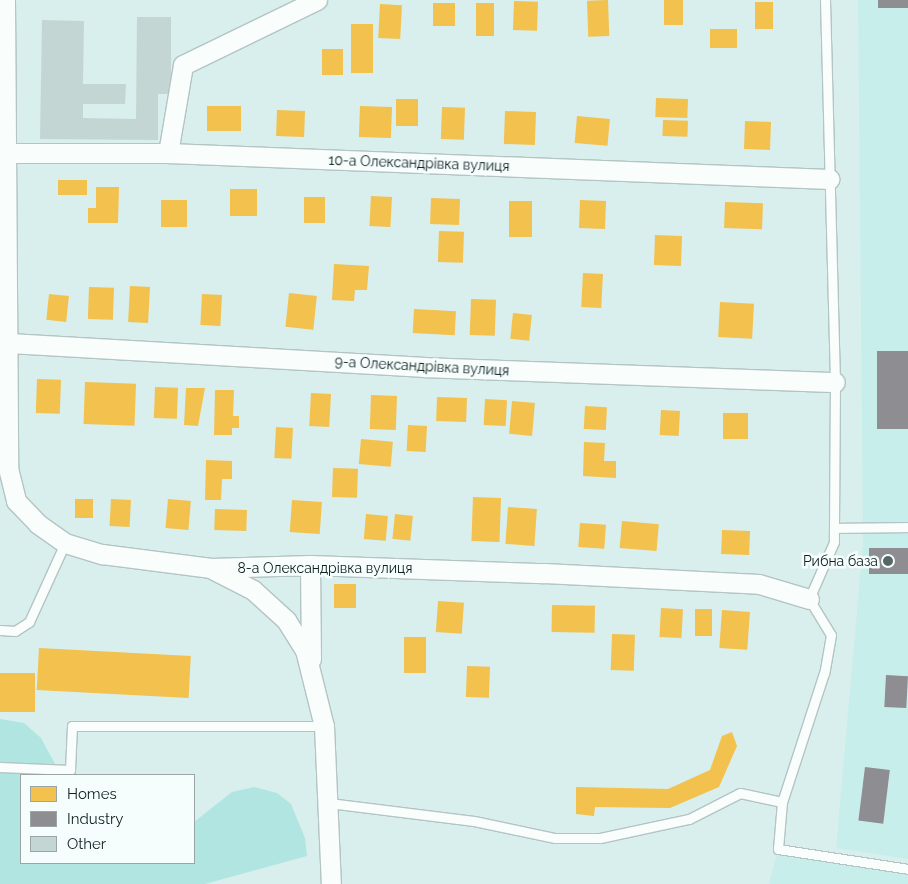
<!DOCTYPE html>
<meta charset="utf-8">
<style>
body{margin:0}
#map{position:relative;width:908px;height:884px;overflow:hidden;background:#d8efed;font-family:Raleway,sans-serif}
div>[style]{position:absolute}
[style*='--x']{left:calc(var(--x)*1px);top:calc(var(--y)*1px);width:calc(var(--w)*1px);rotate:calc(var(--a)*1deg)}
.built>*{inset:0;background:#c8eeec}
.green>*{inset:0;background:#b0e5e1}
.homes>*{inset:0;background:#f2c14e;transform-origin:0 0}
.industry>*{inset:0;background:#8d8d92;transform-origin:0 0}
.building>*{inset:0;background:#c4d6d4}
.roads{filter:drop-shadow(1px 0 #b3c4c3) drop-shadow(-1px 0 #b3c4c3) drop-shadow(0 1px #b3c4c3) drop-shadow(0 -1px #b3c4c3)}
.service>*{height:9px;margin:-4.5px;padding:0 4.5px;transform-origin:4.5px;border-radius:4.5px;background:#f9fdfc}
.minor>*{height:19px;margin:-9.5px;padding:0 9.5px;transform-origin:9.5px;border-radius:9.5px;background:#f9fdfc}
.dots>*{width:14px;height:14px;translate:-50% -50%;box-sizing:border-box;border:2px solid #f6fefd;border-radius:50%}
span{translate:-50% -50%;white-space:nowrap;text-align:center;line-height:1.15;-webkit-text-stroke:5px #f6fefd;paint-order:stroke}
.street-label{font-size:14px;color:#0f1f1e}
.poi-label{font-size:14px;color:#0f1f1e}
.right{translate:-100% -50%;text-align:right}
.legend{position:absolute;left:20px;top:774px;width:175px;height:90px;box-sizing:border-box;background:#f6fefd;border:1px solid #9aa5a4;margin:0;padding:6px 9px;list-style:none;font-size:15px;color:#0f1f1e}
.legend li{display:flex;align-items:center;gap:10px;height:25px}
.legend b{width:25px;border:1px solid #9aa5a4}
</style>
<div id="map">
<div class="built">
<div style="clip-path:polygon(858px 0,908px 0,908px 859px,836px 848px,863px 543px)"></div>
<div style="clip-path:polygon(778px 849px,908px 871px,908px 884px,769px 884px)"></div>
</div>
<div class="green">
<div style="clip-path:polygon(0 719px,24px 723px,41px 738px,61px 775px,21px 775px,21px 863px,194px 863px,194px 822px,232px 792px,254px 787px,277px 793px,291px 804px,305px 838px,307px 856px,205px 884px,0 884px)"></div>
</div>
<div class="homes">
<div style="left:608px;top:0;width:36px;height:21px;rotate:88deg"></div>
<div style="left:664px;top:0;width:19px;height:25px"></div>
<div style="left:514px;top:1px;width:24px;height:29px;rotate:2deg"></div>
<div style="left:755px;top:2px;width:18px;height:27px"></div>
<div style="left:433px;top:3px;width:22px;height:23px"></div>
<div style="left:476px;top:3px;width:18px;height:33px"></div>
<div style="left:380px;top:4px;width:22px;height:34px;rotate:3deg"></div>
<div style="left:373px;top:24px;width:49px;height:22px;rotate:90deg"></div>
<div style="left:710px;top:29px;width:27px;height:19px"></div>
<div style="left:322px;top:49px;width:21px;height:26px"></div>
<div style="left:656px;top:98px;width:32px;height:19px;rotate:2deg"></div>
<div style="left:396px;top:99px;width:22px;height:27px"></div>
<div style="left:207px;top:106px;width:34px;height:25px"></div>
<div style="left:360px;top:106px;width:32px;height:31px;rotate:2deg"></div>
<div style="left:442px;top:107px;width:23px;height:32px;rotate:2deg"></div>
<div style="left:277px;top:110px;width:28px;height:26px;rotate:2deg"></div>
<div style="left:505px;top:111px;width:31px;height:33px;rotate:2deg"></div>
<div style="left:577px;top:116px;width:33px;height:27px;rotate:5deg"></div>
<div style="left:663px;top:120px;width:25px;height:16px;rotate:2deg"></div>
<div style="left:745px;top:121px;width:26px;height:28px;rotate:2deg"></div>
<div style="left:58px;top:180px;width:29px;height:15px"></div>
<div style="clip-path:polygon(96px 187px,119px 187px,118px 223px,88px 223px,88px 208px,96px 208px)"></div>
<div style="left:230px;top:189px;width:27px;height:27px"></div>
<div style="left:371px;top:196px;width:21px;height:30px;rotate:3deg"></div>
<div style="left:304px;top:197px;width:21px;height:26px"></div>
<div style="left:431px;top:198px;width:29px;height:26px;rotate:2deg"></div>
<div style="left:161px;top:200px;width:26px;height:27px"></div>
<div style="left:580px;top:200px;width:26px;height:28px;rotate:2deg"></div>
<div style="left:509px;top:201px;width:23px;height:36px"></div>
<div style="left:725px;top:202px;width:38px;height:26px;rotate:2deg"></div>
<div style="left:439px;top:231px;width:25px;height:31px;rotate:2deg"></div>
<div style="left:655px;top:235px;width:27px;height:30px;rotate:2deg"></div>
<div style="clip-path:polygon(334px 264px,369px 266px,367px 290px,355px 290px,354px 301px,332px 300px)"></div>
<div style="left:583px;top:273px;width:20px;height:34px;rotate:3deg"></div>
<div style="left:130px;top:286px;width:20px;height:36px;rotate:3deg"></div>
<div style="left:89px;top:287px;width:25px;height:32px;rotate:2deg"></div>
<div style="left:289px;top:293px;width:28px;height:34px;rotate:6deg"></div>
<div style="left:49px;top:294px;width:20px;height:26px;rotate:6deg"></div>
<div style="left:202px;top:294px;width:20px;height:31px;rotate:3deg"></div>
<div style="left:471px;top:299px;width:25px;height:36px;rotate:2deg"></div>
<div style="left:720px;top:302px;width:34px;height:35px;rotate:3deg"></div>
<div style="left:414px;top:309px;width:42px;height:24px;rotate:3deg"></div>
<div style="left:513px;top:313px;width:19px;height:26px;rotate:6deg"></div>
<div style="left:37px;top:379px;width:24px;height:34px;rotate:2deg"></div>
<div style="left:85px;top:382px;width:51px;height:42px;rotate:2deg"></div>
<div style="left:155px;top:387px;width:23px;height:31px;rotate:2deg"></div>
<div style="clip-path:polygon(186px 388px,205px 388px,198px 426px,184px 425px)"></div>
<div style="clip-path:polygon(215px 390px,234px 390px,233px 416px,239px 416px,239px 428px,232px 428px,232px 435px,214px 435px)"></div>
<div style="left:311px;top:393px;width:20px;height:33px;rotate:3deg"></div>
<div style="left:371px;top:395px;width:26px;height:34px;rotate:2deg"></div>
<div style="left:437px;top:397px;width:30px;height:24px;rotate:2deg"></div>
<div style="left:485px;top:399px;width:22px;height:26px;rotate:3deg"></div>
<div style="left:512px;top:401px;width:23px;height:33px;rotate:5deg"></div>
<div style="left:585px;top:406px;width:22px;height:23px;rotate:3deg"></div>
<div style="left:661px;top:410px;width:19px;height:25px;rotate:3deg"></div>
<div style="left:723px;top:413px;width:25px;height:26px"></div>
<div style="left:408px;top:425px;width:19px;height:26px;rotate:3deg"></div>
<div style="left:276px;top:427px;width:17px;height:31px;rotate:3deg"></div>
<div style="left:361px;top:439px;width:32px;height:25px;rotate:5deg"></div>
<div style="clip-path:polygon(584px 442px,605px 443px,604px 461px,616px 461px,616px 478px,583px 476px)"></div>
<div style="clip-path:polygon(206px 460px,232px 461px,232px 479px,222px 479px,221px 500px,205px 500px)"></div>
<div style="left:333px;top:468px;width:25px;height:29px;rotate:2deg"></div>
<div style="left:473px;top:497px;width:28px;height:44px;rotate:2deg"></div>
<div style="left:93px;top:499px;width:19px;height:18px;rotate:90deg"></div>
<div style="left:111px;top:499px;width:20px;height:27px;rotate:3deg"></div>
<div style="left:168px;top:499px;width:23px;height:29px;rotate:5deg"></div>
<div style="left:292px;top:500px;width:30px;height:32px;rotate:4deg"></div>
<div style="left:508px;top:507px;width:29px;height:37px;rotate:4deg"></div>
<div style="left:215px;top:509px;width:32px;height:21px;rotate:2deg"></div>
<div style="left:366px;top:514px;width:22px;height:25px;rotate:5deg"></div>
<div style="left:395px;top:514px;width:18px;height:25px;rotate:6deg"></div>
<div style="left:622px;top:521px;width:37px;height:27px;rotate:5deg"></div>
<div style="left:580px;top:523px;width:26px;height:24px;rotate:4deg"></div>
<div style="left:722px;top:530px;width:28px;height:24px;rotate:2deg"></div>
<div style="left:334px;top:584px;width:22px;height:24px"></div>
<div style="left:438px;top:601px;width:26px;height:31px;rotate:4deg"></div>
<div style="left:552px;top:605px;width:43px;height:27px;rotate:1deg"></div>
<div style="left:661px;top:608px;width:22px;height:29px;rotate:3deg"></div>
<div style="left:695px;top:609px;width:17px;height:27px"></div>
<div style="left:722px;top:610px;width:28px;height:38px;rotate:4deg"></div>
<div style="left:612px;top:634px;width:23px;height:36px;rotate:2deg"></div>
<div style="left:404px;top:637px;width:22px;height:36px"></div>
<div style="left:39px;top:648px;width:152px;height:42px;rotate:3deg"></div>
<div style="left:467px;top:666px;width:23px;height:31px;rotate:2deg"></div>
<div style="left:0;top:673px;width:35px;height:39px"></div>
<div style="clip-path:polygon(732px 732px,737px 746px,719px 787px,670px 808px,595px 807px,594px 816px,576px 814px,576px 787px,668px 789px,710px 770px,722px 736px)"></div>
</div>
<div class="industry">
<div style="left:878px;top:0;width:30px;height:8px"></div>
<div style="left:877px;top:351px;width:31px;height:78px"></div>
<div style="left:869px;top:548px;width:39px;height:26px"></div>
<div style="left:886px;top:675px;width:22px;height:32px;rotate:3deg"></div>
<div style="left:865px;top:767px;width:25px;height:54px;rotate:7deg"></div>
</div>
<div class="building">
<div style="clip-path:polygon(137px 17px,171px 17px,171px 94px,158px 94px,158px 140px,40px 139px,42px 20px,84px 21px,83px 84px,126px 84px,125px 104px,83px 104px,83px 118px,136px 119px)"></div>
</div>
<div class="roads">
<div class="service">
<div style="--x:825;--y:0;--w:382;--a:88.5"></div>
<div style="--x:835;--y:382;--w:160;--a:90.4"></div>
<div style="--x:834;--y:542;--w:62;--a:113.7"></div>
<div style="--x:809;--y:599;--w:42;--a:58.6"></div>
<div style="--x:831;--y:635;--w:39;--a:100"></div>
<div style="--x:824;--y:673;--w:136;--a:108"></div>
<div style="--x:782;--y:802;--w:47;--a:94.9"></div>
<div style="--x:778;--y:849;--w:132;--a:8.7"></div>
<div style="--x:834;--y:528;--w:74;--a:-0.8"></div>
<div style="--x:0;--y:630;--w:15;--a:4"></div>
<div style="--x:15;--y:631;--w:17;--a:-33"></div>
<div style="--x:29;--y:622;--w:87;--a:-65.5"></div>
<div style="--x:0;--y:767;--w:70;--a:2.5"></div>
<div style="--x:70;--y:770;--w:44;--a:-87.4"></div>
<div style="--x:72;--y:726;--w:252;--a:0"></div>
<div style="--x:329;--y:803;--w:146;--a:7.1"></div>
<div style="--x:474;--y:821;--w:83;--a:11.9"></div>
<div style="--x:555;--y:838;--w:45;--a:0"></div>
<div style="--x:600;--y:838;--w:91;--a:-12.1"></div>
<div style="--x:689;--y:819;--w:57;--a:-27"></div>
<div style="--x:740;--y:793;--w:43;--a:12.1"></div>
</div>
<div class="minor">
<div style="--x:5;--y:0;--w:468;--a:89.6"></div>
<div style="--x:8;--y:468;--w:34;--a:76"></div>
<div style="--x:16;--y:501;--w:32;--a:46"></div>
<div style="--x:38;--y:524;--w:33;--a:35"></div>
<div style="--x:65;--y:543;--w:39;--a:17"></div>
<div style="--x:102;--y:554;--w:110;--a:7.3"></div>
<div style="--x:211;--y:568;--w:99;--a:-1.7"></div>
<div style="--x:310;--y:565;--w:234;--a:2"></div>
<div style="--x:544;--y:573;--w:215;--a:2.9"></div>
<div style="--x:759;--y:584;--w:52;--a:16.7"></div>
<div style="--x:8;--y:153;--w:160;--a:0"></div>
<div style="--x:168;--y:153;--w:662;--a:2.25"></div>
<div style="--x:168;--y:153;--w:89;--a:-80.3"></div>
<div style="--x:183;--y:65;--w:149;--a:-25.9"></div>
<div style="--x:10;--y:343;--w:415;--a:3.3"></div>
<div style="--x:424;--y:367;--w:411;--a:2.1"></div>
<div style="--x:310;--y:565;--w:94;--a:89.4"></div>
<div style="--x:214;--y:570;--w:44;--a:27.1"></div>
<div style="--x:253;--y:590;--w:45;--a:42.3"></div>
<div style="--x:286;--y:620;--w:36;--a:58"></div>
<div style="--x:305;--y:650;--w:78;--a:76"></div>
<div style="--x:324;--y:726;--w:158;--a:87.5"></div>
</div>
</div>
<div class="dots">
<div style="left:888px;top:561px;background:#556866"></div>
</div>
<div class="street-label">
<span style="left:419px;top:163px;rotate:2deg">10-а Олександрівка вулиця</span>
<span style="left:422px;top:366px;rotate:3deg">9-а Олександрівка вулиця</span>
<span style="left:325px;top:568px">8-а Олександрівка вулиця</span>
</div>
<div class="poi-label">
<span class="right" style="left:878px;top:561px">Рибна база</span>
</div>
<ul class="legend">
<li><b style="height:14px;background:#f2c14e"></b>Homes</li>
<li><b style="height:14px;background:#8d8d92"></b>Industry</li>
<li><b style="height:14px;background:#c4d6d4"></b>Other</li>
</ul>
</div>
